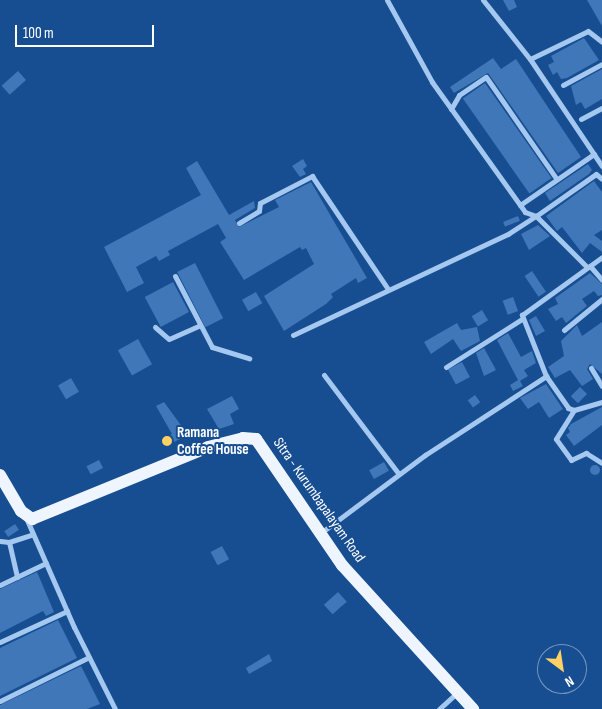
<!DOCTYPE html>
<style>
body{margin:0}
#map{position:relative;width:602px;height:709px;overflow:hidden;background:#174e91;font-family:"Sofia Sans Condensed",sans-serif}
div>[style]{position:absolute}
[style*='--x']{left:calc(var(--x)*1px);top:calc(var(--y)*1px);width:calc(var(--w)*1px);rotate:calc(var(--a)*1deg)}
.building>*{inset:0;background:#3f77b9;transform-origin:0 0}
.round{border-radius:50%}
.street>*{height:5px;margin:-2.5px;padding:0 2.5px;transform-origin:2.5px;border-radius:2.5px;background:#a5c8f0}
.primary>*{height:12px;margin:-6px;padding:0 6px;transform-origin:6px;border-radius:6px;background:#eef5ff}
.dots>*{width:14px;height:14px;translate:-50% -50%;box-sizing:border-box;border:2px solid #174e91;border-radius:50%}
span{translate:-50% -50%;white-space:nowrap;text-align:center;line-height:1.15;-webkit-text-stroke:4px #174e91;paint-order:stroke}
.poi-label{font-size:15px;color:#fff;font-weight:700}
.left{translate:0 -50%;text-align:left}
.street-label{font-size:15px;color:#fff}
.north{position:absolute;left:537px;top:644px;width:50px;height:50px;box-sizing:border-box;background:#174e91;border:1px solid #7495bd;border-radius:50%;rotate:149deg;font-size:14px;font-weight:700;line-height:20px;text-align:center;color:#fff}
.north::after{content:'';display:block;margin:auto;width:18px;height:22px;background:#ffd064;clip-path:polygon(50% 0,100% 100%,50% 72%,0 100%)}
.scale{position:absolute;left:15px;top:25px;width:139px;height:22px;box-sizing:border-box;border:2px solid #fff;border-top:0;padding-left:6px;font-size:15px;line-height:18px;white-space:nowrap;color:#fff;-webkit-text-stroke:4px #174e91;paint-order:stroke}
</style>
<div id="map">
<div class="building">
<div style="clip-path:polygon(503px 0,514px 0,517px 7px,509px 11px)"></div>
<div style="clip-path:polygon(587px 0,602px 0,602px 26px)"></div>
<div style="clip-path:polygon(584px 38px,599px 60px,567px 78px,561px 79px,557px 72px,553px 75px,548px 65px,554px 62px,551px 56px)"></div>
<div style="clip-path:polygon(493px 58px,501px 69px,516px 59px,581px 157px,558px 173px,488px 73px,454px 93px,450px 87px)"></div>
<div style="clip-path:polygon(602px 69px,602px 99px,585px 109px,581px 102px,576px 105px,571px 86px)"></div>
<div style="left:18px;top:71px;width:12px;height:22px;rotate:48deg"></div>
<div style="left:485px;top:83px;width:116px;height:27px;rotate:55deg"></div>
<div style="clip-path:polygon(303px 159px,307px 166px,303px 169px,306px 174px,300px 177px,292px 166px)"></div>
<div style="clip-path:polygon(197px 161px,229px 215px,254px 201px,255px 208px,235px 220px,239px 227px,279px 207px,275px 200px,311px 182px,367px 278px,358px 283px,356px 278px,331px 294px,333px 297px,326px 304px,284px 331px,264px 296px,314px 264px,306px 248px,302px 250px,300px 247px,244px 280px,220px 242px,226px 238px,218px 224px,168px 251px,170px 255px,159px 261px,156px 256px,136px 267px,144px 283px,127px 292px,104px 247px,201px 195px,186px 168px)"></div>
<div style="clip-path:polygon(588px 164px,592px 170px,589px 174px,550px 201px,545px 193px)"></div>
<div style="clip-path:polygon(594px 181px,602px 192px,602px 230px,594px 235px,602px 241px,602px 252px,590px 243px,582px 253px,562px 227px,557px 231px,546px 216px)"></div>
<div style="left:518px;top:216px;width:5px;height:16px;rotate:68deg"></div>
<div style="clip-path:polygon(538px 225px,550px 236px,529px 250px,521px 234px)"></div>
<div style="left:195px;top:263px;width:62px;height:20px;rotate:63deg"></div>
<div style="left:532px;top:271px;width:25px;height:9px;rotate:56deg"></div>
<div style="clip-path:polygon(590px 273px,602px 284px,602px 295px,598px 296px,594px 291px,582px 299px,587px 306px,566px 323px,562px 317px,556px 321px,548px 309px,558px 304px,555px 298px)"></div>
<div style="left:173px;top:282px;width:34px;height:32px;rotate:62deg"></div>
<div style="left:256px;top:292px;width:13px;height:16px;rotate:61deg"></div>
<div style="left:513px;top:297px;width:15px;height:11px;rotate:70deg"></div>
<div style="left:482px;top:310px;width:12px;height:12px;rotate:59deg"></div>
<div style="clip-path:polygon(536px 316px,545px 331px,536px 336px,529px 320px)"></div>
<div style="clip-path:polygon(602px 322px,602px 374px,590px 364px,587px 369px,593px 379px,582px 386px,570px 370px,555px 378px,548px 367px,564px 356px,561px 341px,577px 325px,582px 336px)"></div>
<div style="clip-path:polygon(457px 323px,461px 330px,477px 327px,480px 341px,461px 351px,453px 339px,431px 354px,424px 342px)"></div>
<div style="clip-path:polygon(508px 333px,521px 357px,532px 351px,536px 363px,524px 370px,528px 376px,520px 381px,523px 386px,513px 391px,510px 385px,518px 380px,497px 340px)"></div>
<div style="left:138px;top:339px;width:29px;height:23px;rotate:61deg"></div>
<div style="clip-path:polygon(484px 348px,496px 370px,484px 376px,476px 353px)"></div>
<div style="left:462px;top:362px;width:17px;height:16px;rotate:62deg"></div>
<div style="left:71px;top:378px;width:16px;height:15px;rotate:60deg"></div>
<div style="clip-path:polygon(546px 384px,563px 409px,549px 418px,539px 402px,528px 409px,520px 398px)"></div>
<div style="left:580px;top:387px;width:10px;height:13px;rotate:45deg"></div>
<div style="left:475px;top:395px;width:9px;height:9px;rotate:54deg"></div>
<div style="clip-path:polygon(232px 396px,239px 409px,230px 414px,234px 424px,219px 429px,207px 409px)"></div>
<div style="clip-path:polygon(164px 402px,188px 435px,164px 447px,160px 440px,172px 434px,156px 406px)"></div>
<div style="clip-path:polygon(602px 407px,602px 425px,574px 446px,566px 435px,570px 432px,568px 428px,571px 424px)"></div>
<div style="left:99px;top:460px;width:9px;height:14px;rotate:63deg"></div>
<div style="left:384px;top:462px;width:10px;height:17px;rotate:61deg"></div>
<div class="round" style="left:590px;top:465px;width:10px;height:10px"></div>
<div style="left:15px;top:524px;width:7px;height:13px;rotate:56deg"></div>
<div style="left:222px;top:546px;width:15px;height:13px;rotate:62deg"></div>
<div style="clip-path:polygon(37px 572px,54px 612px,46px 616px,43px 611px,0 633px,0 589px)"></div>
<div style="left:338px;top:592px;width:13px;height:19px;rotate:48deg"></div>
<div style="clip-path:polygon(58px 620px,77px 658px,0 696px,0 648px)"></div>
<div style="clip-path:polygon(269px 654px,272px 661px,249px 674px,246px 668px)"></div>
<div style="clip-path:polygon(81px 666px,100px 704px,87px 709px,0 709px,0 705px)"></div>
</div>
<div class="street">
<div style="--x:387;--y:0;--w:94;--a:61.2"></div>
<div style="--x:432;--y:82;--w:160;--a:54.4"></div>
<div style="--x:525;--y:212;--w:12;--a:20"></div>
<div style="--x:536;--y:216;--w:73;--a:-35"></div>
<div style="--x:596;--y:174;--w:8;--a:40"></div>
<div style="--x:483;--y:0;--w:75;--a:51.5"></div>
<div style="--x:530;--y:59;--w:129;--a:56.1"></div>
<div style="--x:530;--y:59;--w:64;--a:-25.8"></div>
<div style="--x:588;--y:31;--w:18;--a:38"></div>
<div style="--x:563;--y:85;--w:44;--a:-28.3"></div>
<div style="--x:451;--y:109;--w:16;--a:-60"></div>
<div style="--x:459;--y:95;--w:32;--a:-34"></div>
<div style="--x:486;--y:77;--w:123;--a:55.3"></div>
<div style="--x:581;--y:119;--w:24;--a:-28"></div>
<div style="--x:520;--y:205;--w:90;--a:-34.6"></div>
<div style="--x:239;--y:223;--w:23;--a:-31"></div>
<div style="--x:259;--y:211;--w:8;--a:-83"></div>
<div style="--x:260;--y:203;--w:59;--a:-27.4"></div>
<div style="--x:312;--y:176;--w:136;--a:56.1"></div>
<div style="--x:590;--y:266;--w:18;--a:49"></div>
<div style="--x:175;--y:276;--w:80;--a:62.5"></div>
<div style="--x:212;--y:347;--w:39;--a:17"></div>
<div style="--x:155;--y:327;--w:18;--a:41"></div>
<div style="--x:169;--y:339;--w:34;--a:-24"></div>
<div style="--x:564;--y:330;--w:49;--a:-39.2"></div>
<div style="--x:293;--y:335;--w:238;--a:-25.2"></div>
<div style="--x:508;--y:234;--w:33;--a:-33"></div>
<div style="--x:536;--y:216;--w:72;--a:45"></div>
<div style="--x:446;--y:367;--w:90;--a:-32.3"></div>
<div style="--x:591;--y:368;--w:21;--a:59"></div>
<div style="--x:324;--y:375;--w:124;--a:52.9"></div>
<div style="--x:546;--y:376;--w:39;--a:55"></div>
<div style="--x:568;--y:408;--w:6;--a:18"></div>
<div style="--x:574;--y:410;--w:29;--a:-16"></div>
<div style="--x:574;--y:410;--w:34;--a:122"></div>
<div style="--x:556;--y:439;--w:26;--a:54"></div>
<div style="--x:571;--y:460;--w:17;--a:-25"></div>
<div style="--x:586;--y:453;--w:19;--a:32"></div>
<div style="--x:27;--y:520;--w:117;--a:66.3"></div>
<div style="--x:74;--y:627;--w:92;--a:63.4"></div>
<div style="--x:322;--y:532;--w:129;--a:-36.8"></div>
<div style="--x:425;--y:455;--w:145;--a:-33.1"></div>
<div style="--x:546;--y:376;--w:66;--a:-111.5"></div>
<div style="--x:522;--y:315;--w:99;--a:-35.9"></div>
<div style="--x:0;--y:541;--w:9;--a:6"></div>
<div style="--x:9;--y:542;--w:25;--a:-18"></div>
<div style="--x:9;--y:542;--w:36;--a:77"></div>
<div style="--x:0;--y:585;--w:51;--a:-25.6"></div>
<div style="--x:0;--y:642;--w:74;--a:-24.8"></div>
<div style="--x:0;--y:701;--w:99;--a:-26.3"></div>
<div style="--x:439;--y:709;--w:24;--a:-42"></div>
</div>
<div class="primary">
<div style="--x:0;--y:475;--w:42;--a:59.7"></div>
<div style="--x:21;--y:511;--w:14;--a:36"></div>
<div style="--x:32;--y:519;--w:190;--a:-22.2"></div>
<div style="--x:208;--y:447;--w:36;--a:-14"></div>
<div style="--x:243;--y:438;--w:13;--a:4"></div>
<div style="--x:256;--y:439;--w:153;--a:55.7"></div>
<div style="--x:342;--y:565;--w:195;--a:47.7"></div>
</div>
<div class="dots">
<div style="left:167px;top:441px;background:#ffd064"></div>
</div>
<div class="poi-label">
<span class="left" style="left:177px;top:441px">Ramana<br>Coffee House</span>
</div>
<div class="street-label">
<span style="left:319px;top:500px;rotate:55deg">Sitra - Kurumbapalayam Road</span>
</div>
<div class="north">N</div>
<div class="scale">100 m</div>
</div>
